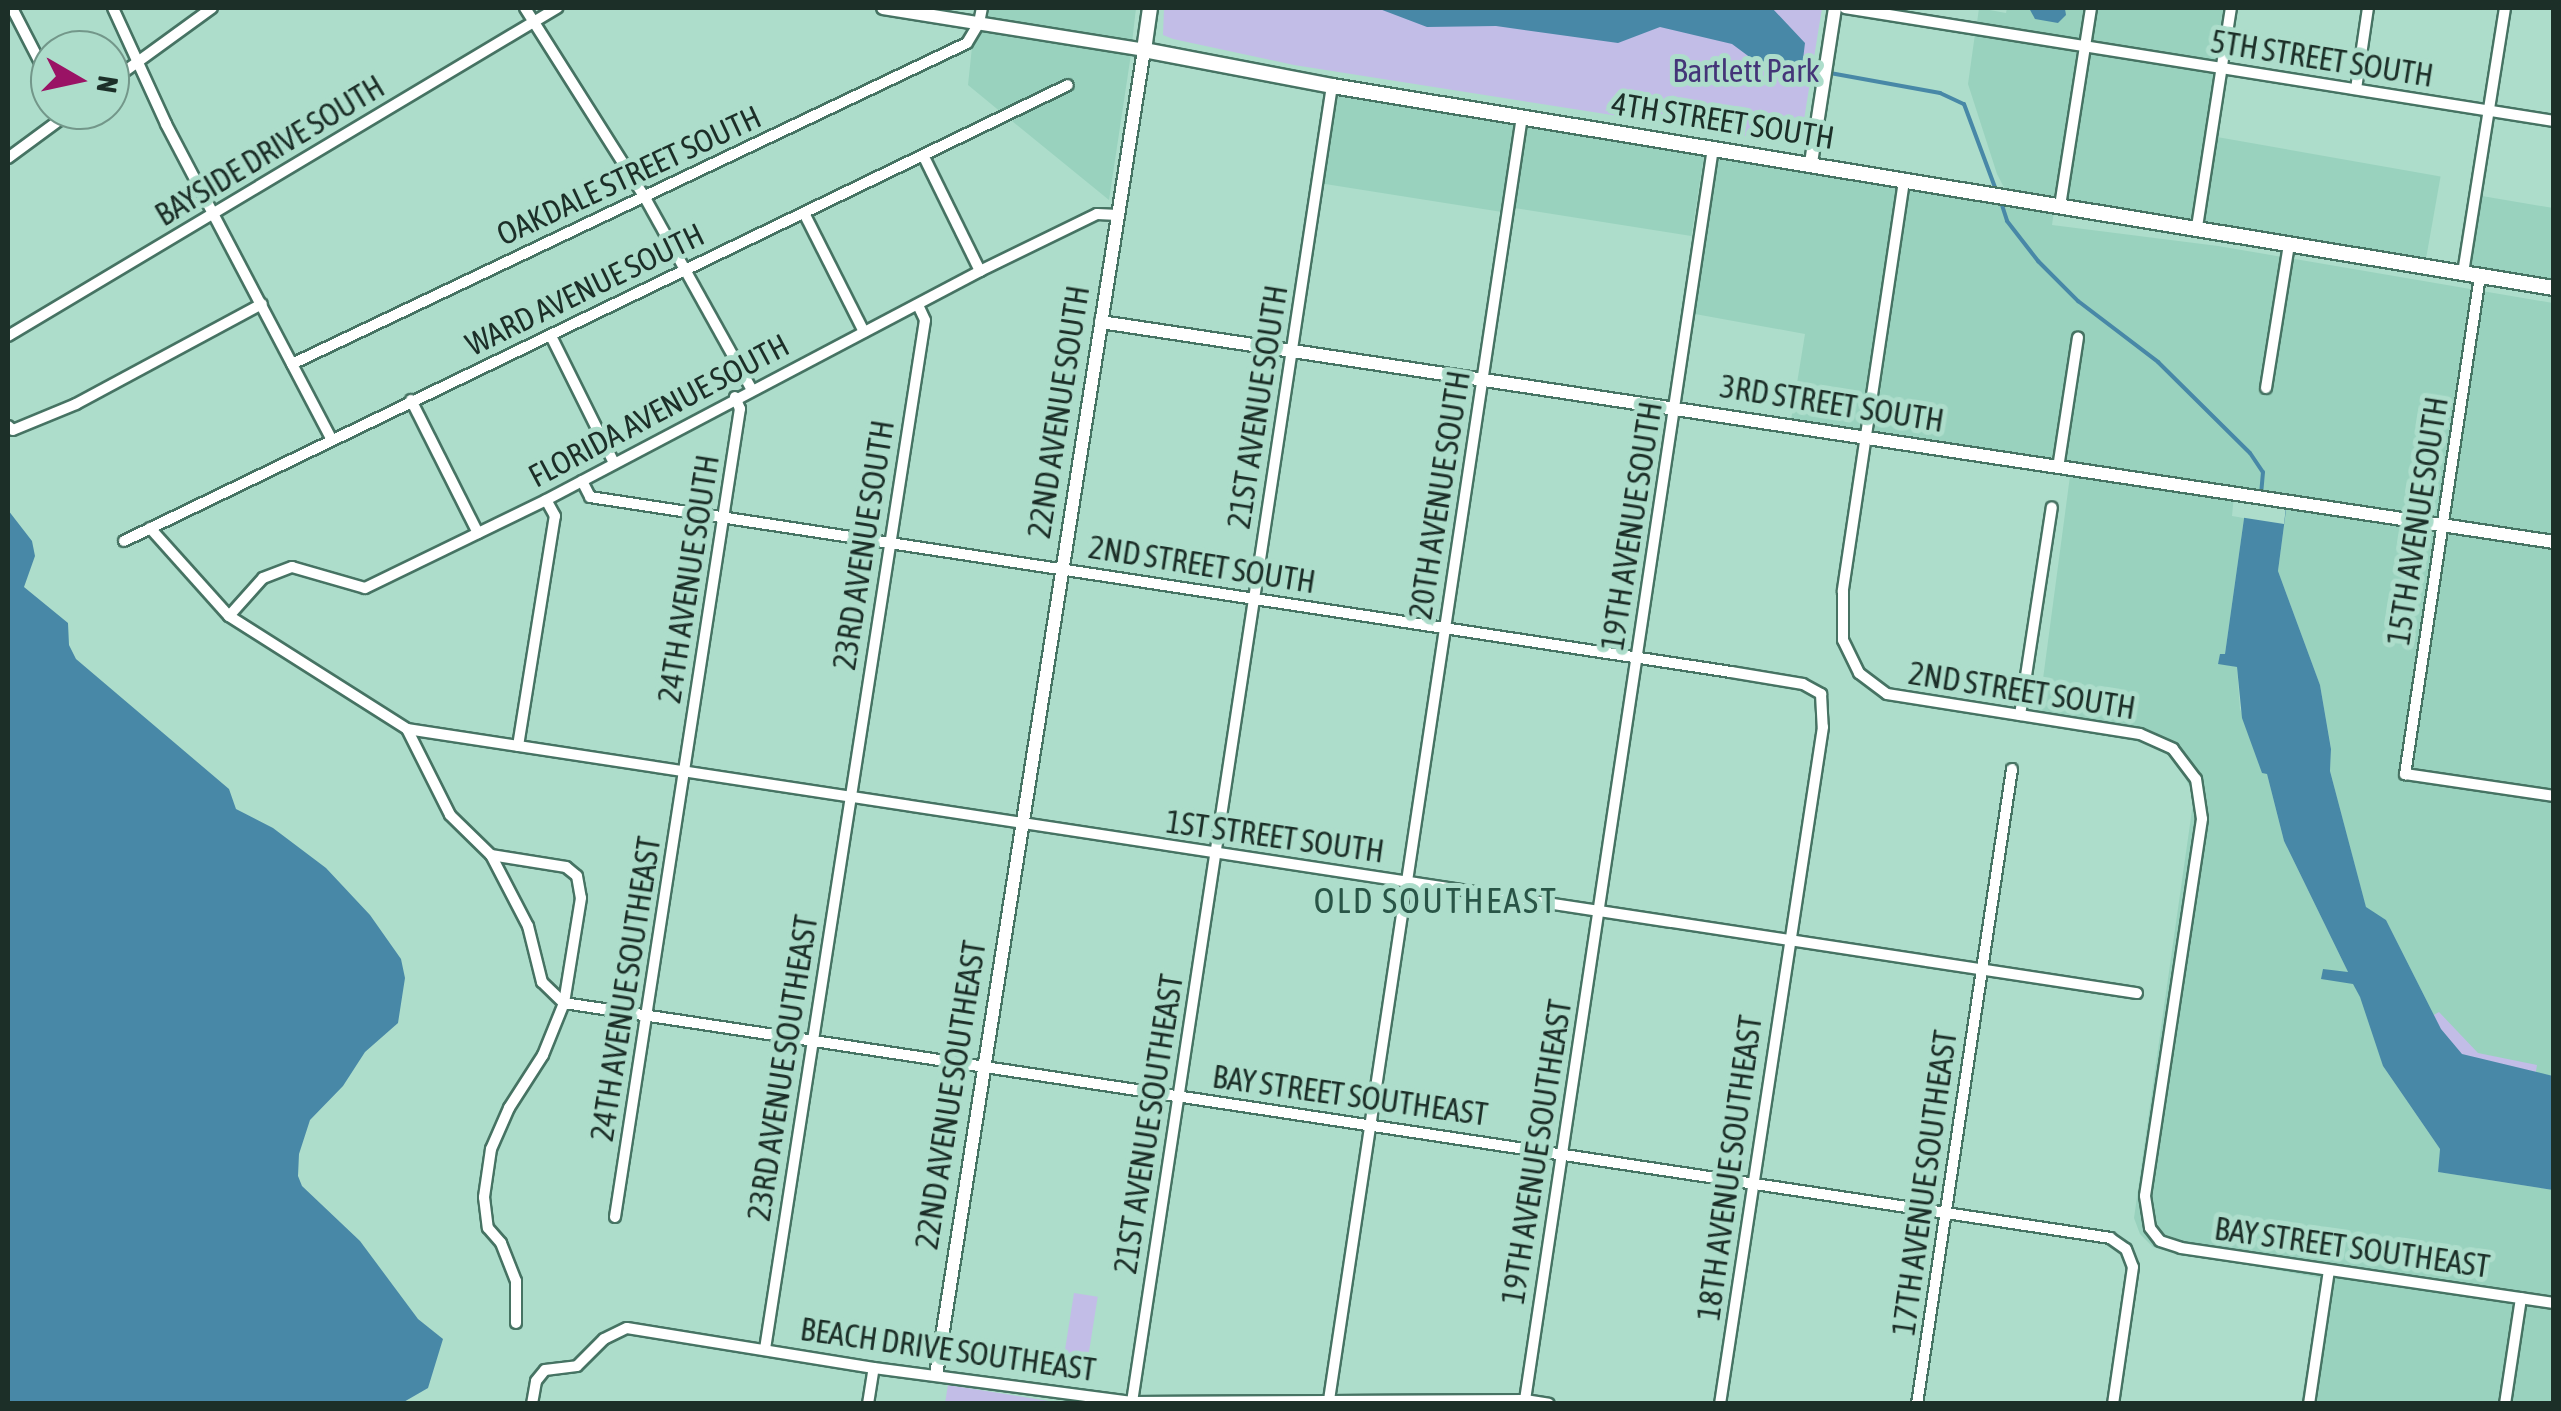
<!DOCTYPE html>
<style>
body{margin:0}
#map{position:relative;width:2561px;height:1411px;overflow:hidden;background:#adddcb;font-family:"Asap Condensed",sans-serif}
div>[style]{position:absolute}
[style*='--x']{left:calc(var(--x)*1px);top:calc(var(--y)*1px);width:calc(var(--w)*1px);rotate:calc(var(--a)*1deg)}
.built>*{inset:0;background:#99d2be;transform-origin:0 0}
.green>*{inset:0;background:#c2bde7;transform-origin:0 0}
.water>*{inset:0;background:#4888a7}
.pier>*{inset:0;background:#adddcb}
.stream>*{height:4px;margin:-2px;padding:0 2px;transform-origin:2px;border-radius:2px;background:#4888a7}
.roads{filter:drop-shadow(2px 0 #467363) drop-shadow(-2px 0 #467363) drop-shadow(0 2px #467363) drop-shadow(0 -2px #467363)}
.minor>*{height:10px;margin:-5px;padding:0 5px;transform-origin:5px;border-radius:5px;background:#fff}
.tertiary>*{height:12px;margin:-6px;padding:0 6px;transform-origin:6px;border-radius:6px;background:#fff}
.secondary>*{height:14px;margin:-7px;padding:0 7px;transform-origin:7px;border-radius:7px;background:#fff}
span{translate:-50% -50%;white-space:nowrap;text-align:center;line-height:1.15;-webkit-text-stroke:10px #adddcb;paint-order:stroke}
.street-label{font-size:32px;color:#1c2f28}
.park-label{font-size:32px;color:#443578}
.neighbourhood-label{font-size:35px;color:#295547;letter-spacing:2.5px}
.frame{position:absolute;inset:0;border:10px solid #1c2f28;pointer-events:none}
.north{position:absolute;left:30px;top:30px;width:100px;height:100px;box-sizing:border-box;background:#adddcb;border:2px solid #73978a;border-radius:50%;rotate:99deg;font-size:28px;font-weight:700;line-height:40px;text-align:center;color:#1c2f28}
.north::after{content:'';display:block;margin:auto;width:35px;height:45px;background:#9a1365;clip-path:polygon(50% 0,100% 100%,50% 72%,0 100%)}
</style>
<div id="map">
<div class="built">
<div style="clip-path:polygon(988px 8px,1136px 8px,1132px 43px,986px 18px)"></div>
<div style="clip-path:polygon(1979px 8px,2006px 13px,2007px 8px,2029px 8px,2058px 23px,2065px 15px,2064px 9px,2058px 8px,2084px 8px,2079px 39px,1977px 23px)"></div>
<div style="clip-path:polygon(2097px 8px,2224px 8px,2216px 62px,2173px 55px,2171px 65px,2214px 73px,2191px 220px,2067px 201px)"></div>
<div style="clip-path:polygon(983px 30px,1131px 54px,1109px 200px,1012px 121px,1051px 100px,1045px 90px,1002px 113px,968px 85px,972px 47px)"></div>
<div style="clip-path:polygon(1975px 34px,2077px 51px,2052px 225px,2218px 246px,2553px 303px,2553px 1076px,2490px 1064px,2441px 1029px,2386px 920px,2366px 908px,2330px 771px,2331px 748px,2320px 685px,2278px 571px,2287px 504px,2234px 495px,2232px 516px,2244px 518px,2225px 654px,2218px 663px,2237px 667px,2240px 709px,2267px 774px,2284px 841px,2370px 1017px,2383px 1066px,2440px 1149px,2438px 1172px,2553px 1190px,2553px 1403px,2301px 1403px,2322px 1278px,2167px 1251px,2153px 1247px,2140px 1234px,2134px 1218px,2194px 796px,2177px 761px,2152px 744px,2037px 724px,2070px 476px,2104px 481px,2107px 467px,1874px 433px,1910px 188px,2013px 205px,1997px 174px,1968px 84px)"></div>
<div style="left:1338px;top:93px;width:179px;height:92px;rotate:9deg"></div>
<div style="left:1528px;top:123px;width:179px;height:86px;rotate:9deg"></div>
<div style="left:2217px;top:137px;width:227px;height:87px;rotate:10deg"></div>
<div style="clip-path:polygon(1718px 154px,1897px 186px,1861px 431px,1791px 420px,1805px 334px,1695px 314px)"></div>
<div style="clip-path:polygon(2482px 196px,2553px 208px,2553px 282px,2471px 269px)"></div>
</div>
<div class="green">
<div style="clip-path:polygon(1164px 8px,1822px 8px,1801px 138px,1784px 142px,1294px 65px,1173px 39px,1163px 35px)"></div>
<div style="clip-path:polygon(2439px 1012px,2478px 1053px,2537px 1065px,2535px 1077px,2452px 1056px,2432px 1016px)"></div>
<div style="left:1074px;top:1293px;width:24px;height:82px;rotate:9deg"></div>
<div style="clip-path:polygon(948px 1385px,1062px 1403px,945px 1403px)"></div>
</div>
<div class="water">
<div style="clip-path:polygon(1377px 8px,1772px 8px,1805px 43px,1801px 76px,1755px 61px,1732px 44px,1660px 27px,1618px 43px,1496px 26px,1427px 27px)"></div>
<div style="clip-path:polygon(2029px 8px,2058px 8px,2065px 9px,2066px 15px,2058px 23px,2035px 19px)"></div>
<div style="clip-path:polygon(2247px 497px,2287px 503px,2278px 571px,2320px 685px,2331px 749px,2330px 771px,2366px 907px,2386px 920px,2441px 1029px,2462px 1054px,2553px 1076px,2553px 1190px,2438px 1172px,2440px 1149px,2383px 1066px,2360px 997px,2353px 984px,2321px 979px,2323px 969px,2348px 972px,2284px 841px,2267px 774px,2262px 773px,2242px 718px,2237px 667px,2218px 664px,2220px 654px,2225px 654px)"></div>
<div style="clip-path:polygon(8px 510px,32px 541px,35px 556px,24px 587px,68px 623px,69px 645px,76px 659px,229px 789px,236px 809px,273px 828px,326px 868px,370px 915px,401px 959px,405px 978px,398px 1023px,365px 1052px,343px 1086px,310px 1120px,299px 1154px,298px 1176px,302px 1186px,360px 1241px,418px 1319px,443px 1339px,428px 1388px,402px 1403px,8px 1403px)"></div>
</div>
<div class="pier">
<div style="clip-path:polygon(2242px 496px,2287px 498px,2284px 524px,2239px 517px)"></div>
</div>
<div class="stream">
<div style="--x:1802;--y:64;--w:20;--a:20"></div>
<div style="--x:1830;--y:73;--w:112;--a:10.3"></div>
<div style="--x:1940;--y:93;--w:26;--a:25"></div>
<div style="--x:1964;--y:104;--w:92;--a:69.6"></div>
<div style="--x:2000;--y:199;--w:23;--a:72"></div>
<div style="--x:2007;--y:221;--w:51;--a:52.2"></div>
<div style="--x:2038;--y:261;--w:57;--a:45"></div>
<div style="--x:2078;--y:301;--w:101;--a:37.3"></div>
<div style="--x:2158;--y:362;--w:129;--a:44.7"></div>
<div style="--x:2250;--y:453;--w:23;--a:56"></div>
<div style="--x:2263;--y:472;--w:22;--a:95"></div>
</div>
<div class="roads">
<div class="minor">
<div style="--x:12;--y:8;--w:83;--a:62.8"></div>
<div style="--x:113;--y:8;--w:128;--a:65.4"></div>
<div style="--x:166;--y:124;--w:355;--a:62.3"></div>
<div style="--x:525;--y:8;--w:222;--a:57.7"></div>
<div style="--x:644;--y:196;--w:220;--a:60.9"></div>
<div style="--x:1845;--y:8;--w:718;--a:9.06"></div>
<div style="--x:110;--y:82;--w:126;--a:-36"></div>
<div style="--x:2356;--y:89;--w:82;--a:-81.6"></div>
<div style="--x:924;--y:157;--w:127;--a:63.8"></div>
<div style="--x:8;--y:158;--w:81;--a:-36.4"></div>
<div style="--x:1904;--y:181;--w:415;--a:98.5"></div>
<div style="--x:1843;--y:591;--w:49;--a:90"></div>
<div style="--x:1843;--y:640;--w:37;--a:64"></div>
<div style="--x:1859;--y:673;--w:35;--a:37"></div>
<div style="--x:1887;--y:694;--w:256;--a:9"></div>
<div style="--x:2140;--y:734;--w:36;--a:24"></div>
<div style="--x:2173;--y:749;--w:38;--a:53"></div>
<div style="--x:2196;--y:779;--w:40;--a:81.5"></div>
<div style="--x:2202;--y:819;--w:381;--a:98.6"></div>
<div style="--x:2145;--y:1196;--w:32;--a:81"></div>
<div style="--x:2150;--y:1228;--w:16;--a:52"></div>
<div style="--x:2160;--y:1241;--w:22;--a:18"></div>
<div style="--x:2181;--y:1248;--w:377;--a:8.4"></div>
<div style="--x:2060;--y:206;--w:200;--a:-81.1"></div>
<div style="--x:804;--y:213;--w:133;--a:63.2"></div>
<div style="--x:2197;--y:227;--w:222;--a:-81.2"></div>
<div style="--x:2463;--y:273;--w:268;--a:-81"></div>
<div style="--x:2480;--y:276;--w:504;--a:98.56"></div>
<div style="--x:2405;--y:774;--w:151;--a:8.4"></div>
<div style="--x:8;--y:336;--w:640;--a:-30.86"></div>
<div style="--x:551;--y:336;--w:142;--a:63.6"></div>
<div style="--x:292;--y:364;--w:747;--a:-25.43"></div>
<div style="--x:967;--y:43;--w:23;--a:-59"></div>
<div style="--x:979;--y:23;--w:15;--a:-79"></div>
<div style="--x:2266;--y:388;--w:146;--a:-80.9"></div>
<div style="--x:411;--y:400;--w:149;--a:63.3"></div>
<div style="--x:8;--y:426;--w:6;--a:39"></div>
<div style="--x:13;--y:430;--w:68;--a:-22.4"></div>
<div style="--x:76;--y:404;--w:211;--a:-28.3"></div>
<div style="--x:2058;--y:468;--w:132;--a:-81.3"></div>
<div style="--x:582;--y:481;--w:18;--a:63"></div>
<div style="--x:590;--y:497;--w:1154;--a:8.72"></div>
<div style="--x:1731;--y:672;--w:73;--a:9.5"></div>
<div style="--x:1803;--y:684;--w:21;--a:29"></div>
<div style="--x:1821;--y:694;--w:33;--a:87"></div>
<div style="--x:1823;--y:727;--w:685;--a:98.65"></div>
<div style="--x:150;--y:528;--w:118;--a:48.1"></div>
<div style="--x:229;--y:616;--w:211;--a:32.4"></div>
<div style="--x:407;--y:729;--w:1750;--a:8.68"></div>
<div style="--x:124;--y:541;--w:1048;--a:-25.78"></div>
<div style="--x:229;--y:616;--w:51;--a:-48.2"></div>
<div style="--x:263;--y:578;--w:31;--a:-21"></div>
<div style="--x:292;--y:567;--w:76;--a:16"></div>
<div style="--x:365;--y:588;--w:201;--a:-25.9"></div>
<div style="--x:546;--y:500;--w:491;--a:-27.8"></div>
<div style="--x:980;--y:271;--w:130;--a:-26"></div>
<div style="--x:1097;--y:214;--w:21;--a:3"></div>
<div style="--x:2020;--y:715;--w:210;--a:-81.3"></div>
<div style="--x:407;--y:729;--w:96;--a:63.4"></div>
<div style="--x:450;--y:815;--w:57;--a:44.3"></div>
<div style="--x:491;--y:855;--w:80;--a:62.5"></div>
<div style="--x:528;--y:926;--w:58;--a:76"></div>
<div style="--x:542;--y:982;--w:30;--a:44"></div>
<div style="--x:518;--y:746;--w:233;--a:-80.9"></div>
<div style="--x:555;--y:516;--w:18;--a:-119"></div>
<div style="--x:491;--y:855;--w:76;--a:9.1"></div>
<div style="--x:566;--y:867;--w:14;--a:39"></div>
<div style="--x:577;--y:876;--w:22;--a:80"></div>
<div style="--x:581;--y:898;--w:106;--a:99.2"></div>
<div style="--x:564;--y:1003;--w:56;--a:112"></div>
<div style="--x:543;--y:1055;--w:63;--a:122.7"></div>
<div style="--x:509;--y:1108;--w:45;--a:113.7"></div>
<div style="--x:491;--y:1149;--w:49;--a:98.3"></div>
<div style="--x:484;--y:1197;--w:31;--a:83"></div>
<div style="--x:488;--y:1228;--w:20;--a:49"></div>
<div style="--x:501;--y:1243;--w:41;--a:68.5"></div>
<div style="--x:516;--y:1281;--w:42;--a:90"></div>
<div style="--x:564;--y:1003;--w:1564;--a:8.64"></div>
<div style="--x:2110;--y:1238;--w:19;--a:35"></div>
<div style="--x:2126;--y:1249;--w:19;--a:69"></div>
<div style="--x:2133;--y:1267;--w:138;--a:98.3"></div>
<div style="--x:615;--y:1217;--w:818;--a:-81.21"></div>
<div style="--x:740;--y:409;--w:13;--a:-113"></div>
<div style="--x:765;--y:1349;--w:1041;--a:-81.16"></div>
<div style="--x:925;--y:320;--w:17;--a:-115"></div>
<div style="--x:1329;--y:1400;--w:1298;--a:-81.45"></div>
<div style="--x:1525;--y:1400;--w:1266;--a:-81.46"></div>
<div style="--x:1132;--y:1402;--w:1331;--a:-81.36"></div>
<div style="--x:532;--y:1404;--w:23;--a:-80"></div>
<div style="--x:536;--y:1381;--w:14;--a:-51"></div>
<div style="--x:545;--y:1370;--w:32;--a:-7"></div>
<div style="--x:577;--y:1366;--w:38;--a:-45"></div>
<div style="--x:604;--y:1339;--w:25;--a:-26"></div>
<div style="--x:627;--y:1328;--w:250;--a:9.2"></div>
<div style="--x:874;--y:1368;--w:260;--a:7.5"></div>
<div style="--x:1132;--y:1402;--w:393;--a:-0.3"></div>
<div style="--x:1525;--y:1400;--w:24;--a:9"></div>
<div style="--x:868;--y:1404;--w:36;--a:-81"></div>
<div style="--x:1917;--y:1404;--w:642;--a:-81.49"></div>
<div style="--x:2309;--y:1404;--w:135;--a:-81.5"></div>
<div style="--x:2505;--y:1404;--w:107;--a:-81.4"></div>
</div>
<div class="tertiary">
<div style="--x:883;--y:8;--w:264;--a:9.1"></div>
<div style="--x:1144;--y:50;--w:1341;--a:98.92"></div>
<div style="--x:1811;--y:163;--w:157;--a:-81.2"></div>
<div style="--x:1101;--y:322;--w:1470;--a:8.61"></div>
</div>
<div class="secondary">
<div style="--x:1150;--y:8;--w:42;--a:98.1"></div>
<div style="--x:1144;--y:50;--w:191;--a:10.8"></div>
<div style="--x:1332;--y:86;--w:1239;--a:9.39"></div>
</div>
</div>
<div class="street-label">
<span style="left:2322px;top:59px;rotate:9deg">5TH STREET SOUTH</span>
<span style="left:1723px;top:121px;rotate:9deg">4TH STREET SOUTH</span>
<span style="left:270px;top:151px;rotate:-31deg">BAYSIDE DRIVE SOUTH</span>
<span style="left:629px;top:176px;rotate:-25deg">OAKDALE STREET SOUTH</span>
<span style="left:585px;top:290px;rotate:-26deg">WARD AVENUE SOUTH</span>
<span style="left:1832px;top:404px;rotate:9deg">3RD STREET SOUTH</span>
<span style="left:1258px;top:407px;rotate:-81deg">21ST AVENUE SOUTH</span>
<span style="left:659px;top:411px;rotate:-28deg">FLORIDA AVENUE SOUTH</span>
<span style="left:1059px;top:412px;rotate:-81deg">22ND AVENUE SOUTH</span>
<span style="left:1440px;top:495px;rotate:-81deg">20TH AVENUE SOUTH</span>
<span style="left:2418px;top:521px;rotate:-81deg">15TH AVENUE SOUTH</span>
<span style="left:1632px;top:526px;rotate:-81deg">19TH AVENUE SOUTH</span>
<span style="left:864px;top:545px;rotate:-81deg">23RD AVENUE SOUTH</span>
<span style="left:1202px;top:565px;rotate:9deg">2ND STREET SOUTH</span>
<span style="left:689px;top:579px;rotate:-81deg">24TH AVENUE SOUTH</span>
<span style="left:2022px;top:691px;rotate:9deg">2ND STREET SOUTH</span>
<span style="left:1275px;top:837px;rotate:8deg">1ST STREET SOUTH</span>
<span style="left:626px;top:989px;rotate:-81deg">24TH AVENUE SOUTHEAST</span>
<span style="left:783px;top:1068px;rotate:-81deg">23RD AVENUE SOUTHEAST</span>
<span style="left:951px;top:1095px;rotate:-81deg">22ND AVENUE SOUTHEAST</span>
<span style="left:1350px;top:1096px;rotate:8deg">BAY STREET SOUTHEAST</span>
<span style="left:1149px;top:1124px;rotate:-81deg">21ST AVENUE SOUTHEAST</span>
<span style="left:1537px;top:1152px;rotate:-81deg">19TH AVENUE SOUTHEAST</span>
<span style="left:1730px;top:1168px;rotate:-82deg">18TH AVENUE SOUTHEAST</span>
<span style="left:1925px;top:1183px;rotate:-82deg">17TH AVENUE SOUTHEAST</span>
<span style="left:2352px;top:1248px;rotate:8deg">BAY STREET SOUTHEAST</span>
<span style="left:948px;top:1350px;rotate:8deg">BEACH DRIVE SOUTHEAST</span>
</div>
<div class="park-label">
<span style="left:1746px;top:71px">Bartlett Park</span>
</div>
<div class="neighbourhood-label">
<span style="left:1436px;top:900px">OLD SOUTHEAST</span>
</div>
<div class="frame"></div>
<div class="north">N</div>
</div>
